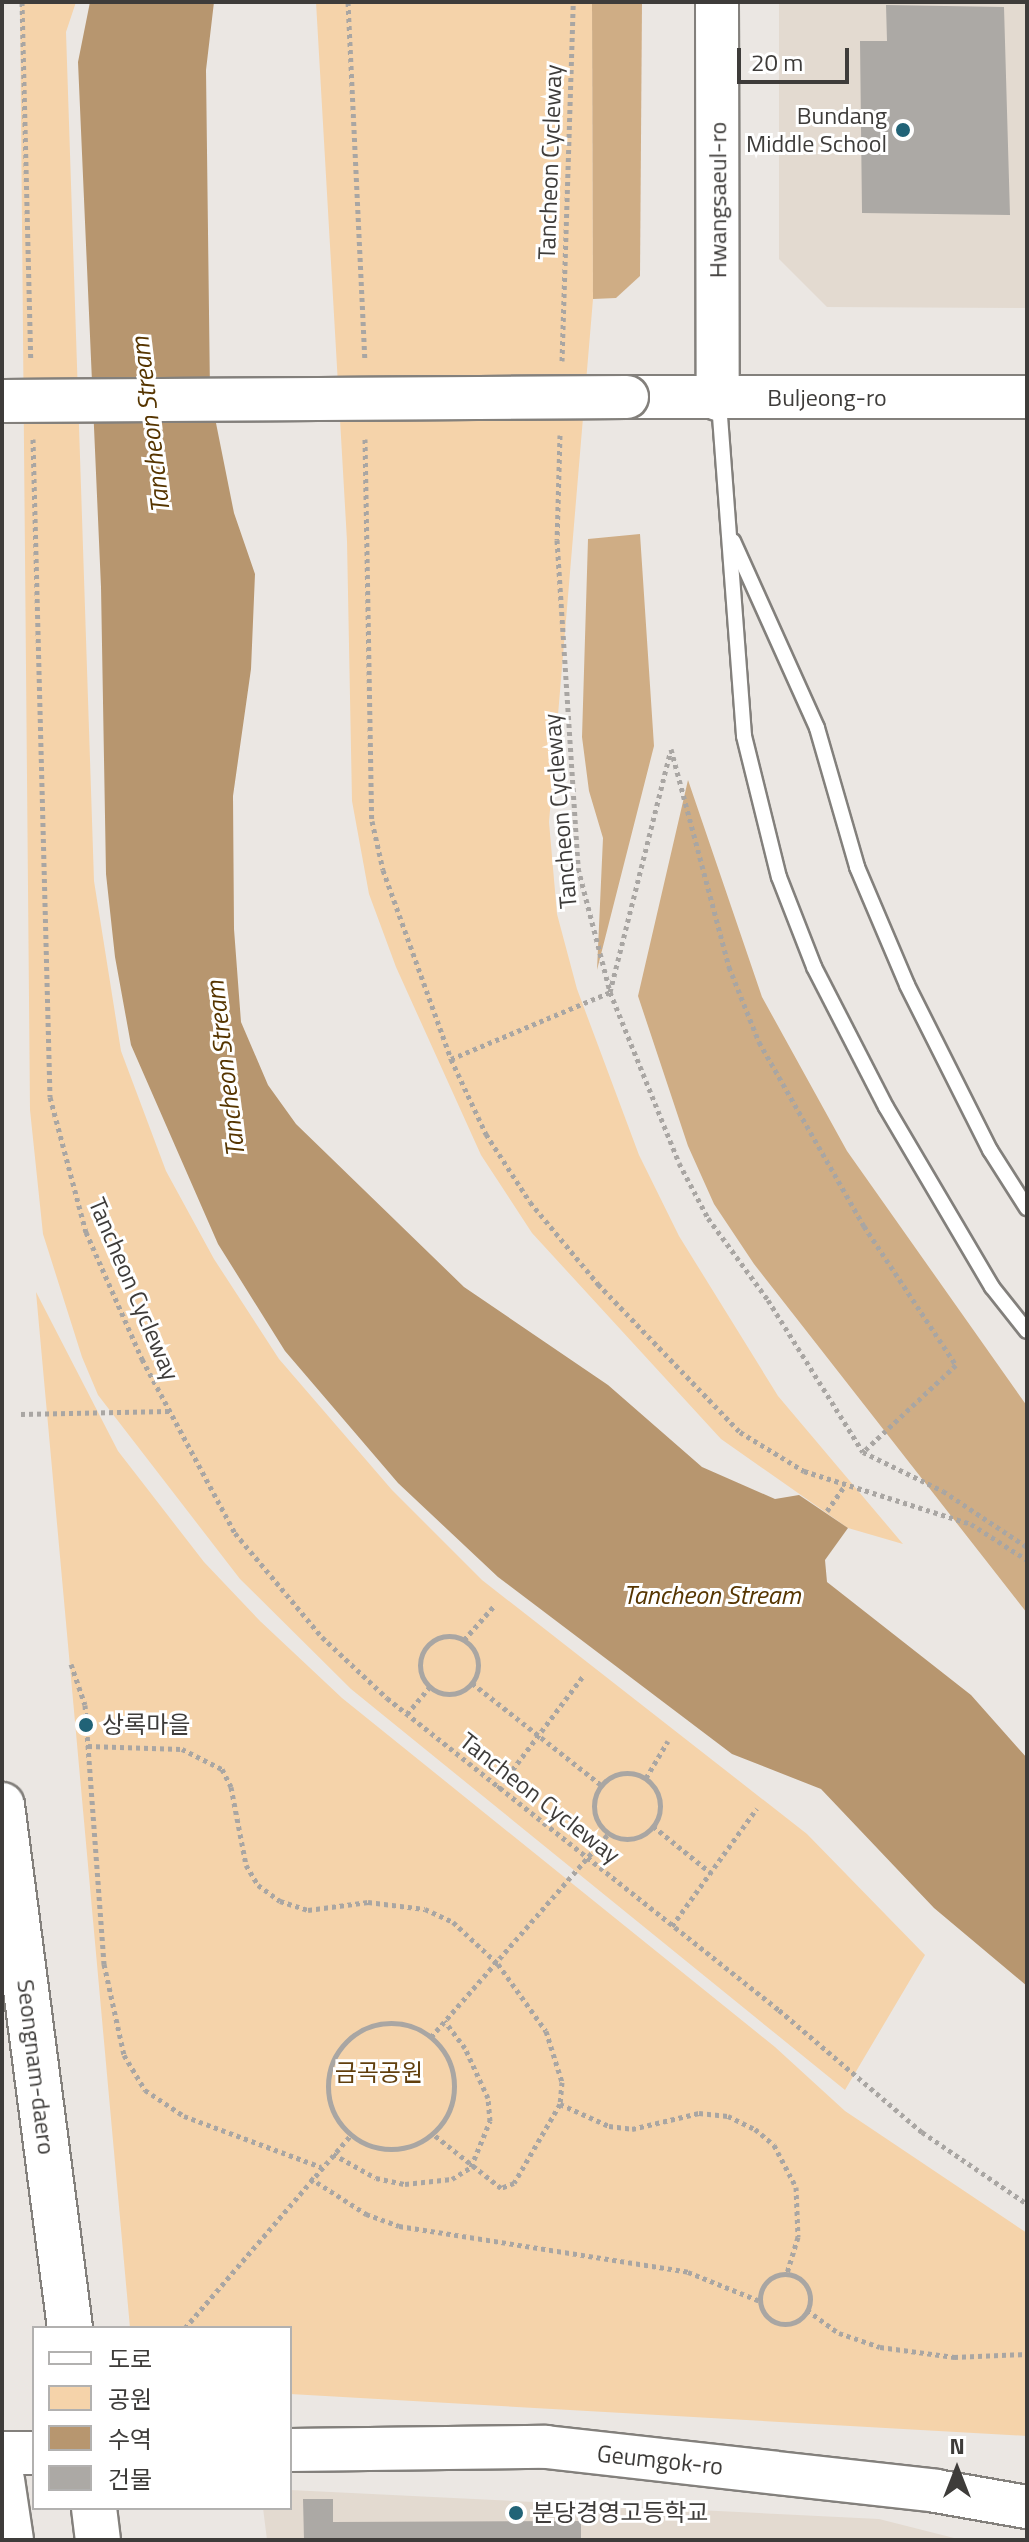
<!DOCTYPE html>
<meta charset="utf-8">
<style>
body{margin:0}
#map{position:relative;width:1029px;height:2542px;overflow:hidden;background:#ebe7e3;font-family:"Titillium Web","Noto Sans KR",sans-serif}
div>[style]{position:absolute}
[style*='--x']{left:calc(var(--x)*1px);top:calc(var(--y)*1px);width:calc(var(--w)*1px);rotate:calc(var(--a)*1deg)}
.built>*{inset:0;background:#e3dad0}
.green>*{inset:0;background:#f5d3aa}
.forest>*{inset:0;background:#cfad85}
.water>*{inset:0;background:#b7966f}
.building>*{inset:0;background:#aca9a5}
.path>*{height:5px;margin-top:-2.5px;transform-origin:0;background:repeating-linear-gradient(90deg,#a9a6a3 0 4px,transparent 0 8px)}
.path>.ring{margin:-2.5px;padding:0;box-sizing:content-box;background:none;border:5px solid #a9a6a3;border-radius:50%}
.roads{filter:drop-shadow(2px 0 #83807c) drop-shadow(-2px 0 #83807c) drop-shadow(0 2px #83807c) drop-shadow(0 -2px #83807c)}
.service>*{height:14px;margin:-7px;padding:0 7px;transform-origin:7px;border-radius:7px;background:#fff}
.secondary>*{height:42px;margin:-21px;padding:0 21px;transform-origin:21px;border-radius:21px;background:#fff}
.primary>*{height:44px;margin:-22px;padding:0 22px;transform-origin:22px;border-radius:22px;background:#fff}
.bridges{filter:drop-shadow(2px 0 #83807c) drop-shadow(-2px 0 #83807c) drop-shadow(0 2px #83807c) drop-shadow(0 -2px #83807c)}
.secondary-bridge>*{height:42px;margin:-21px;padding:0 21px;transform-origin:21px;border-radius:21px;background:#fff}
.dots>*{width:22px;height:22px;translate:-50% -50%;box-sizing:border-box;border:4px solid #fff;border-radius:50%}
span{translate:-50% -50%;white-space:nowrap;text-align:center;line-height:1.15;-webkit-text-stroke:6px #fff;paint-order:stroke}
.poi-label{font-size:24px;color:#3e3c3a}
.right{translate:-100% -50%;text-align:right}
.left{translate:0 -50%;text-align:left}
.street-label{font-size:24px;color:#3e3c3a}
.park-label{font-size:24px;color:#613f0d}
.water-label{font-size:26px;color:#563500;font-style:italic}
.frame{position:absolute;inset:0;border:4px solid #3e3c3a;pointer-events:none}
.legend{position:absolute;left:32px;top:2326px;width:260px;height:184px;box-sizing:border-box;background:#fff;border:2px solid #b2b1b0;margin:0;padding:10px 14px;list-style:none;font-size:24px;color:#3e3c3a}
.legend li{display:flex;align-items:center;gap:16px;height:40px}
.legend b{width:40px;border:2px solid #b2b1b0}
.north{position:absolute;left:917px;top:2430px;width:80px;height:80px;-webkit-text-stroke:6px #fff;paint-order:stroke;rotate:0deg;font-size:22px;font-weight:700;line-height:32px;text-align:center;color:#3e3c3a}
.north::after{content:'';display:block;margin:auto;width:28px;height:36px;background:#3e3c3a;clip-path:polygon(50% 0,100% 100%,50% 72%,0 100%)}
.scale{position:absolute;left:737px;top:48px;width:112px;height:36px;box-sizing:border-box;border:4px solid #3e3c3a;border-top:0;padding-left:10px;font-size:24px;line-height:28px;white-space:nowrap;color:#3e3c3a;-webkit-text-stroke:6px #fff;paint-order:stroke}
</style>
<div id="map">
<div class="built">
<div style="clip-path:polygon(779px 2px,1027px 2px,1027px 308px,827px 307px,779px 259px)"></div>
<div style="clip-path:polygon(290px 2490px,879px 2519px,962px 2540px,267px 2540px,263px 2508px,290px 2508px)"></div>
</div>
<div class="green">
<div style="clip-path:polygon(20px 2px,76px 2px,66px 32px,94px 881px,121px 1051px,166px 1171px,214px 1259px,279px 1359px,392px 1490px,482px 1580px,807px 1834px,925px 1955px,845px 2090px,351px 1689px,240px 1579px,98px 1395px,82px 1357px,43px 1234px,30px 1110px)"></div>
<div style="clip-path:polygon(316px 2px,592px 2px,593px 299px,549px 822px,557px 914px,577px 989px,639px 1155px,679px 1236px,778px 1396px,903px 1544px,848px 1528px,721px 1439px,532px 1233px,481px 1155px,396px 967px,369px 894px,352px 801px,347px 541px)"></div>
<div style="clip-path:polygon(36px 1292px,118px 1451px,204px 1562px,260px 1621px,342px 1698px,775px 2047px,845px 2111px,1027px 2233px,1027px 2436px,290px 2394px,290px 2328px,130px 2328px)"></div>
</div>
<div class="forest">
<div style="clip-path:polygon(592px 2px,642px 2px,640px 276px,616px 298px,593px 299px)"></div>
<div style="clip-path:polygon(640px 534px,654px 746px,597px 970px,603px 838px,589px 791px,582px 737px,588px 539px)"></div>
<div style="clip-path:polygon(688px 780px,762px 997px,847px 1151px,1027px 1406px,1027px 1613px,754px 1264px,714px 1204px,688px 1146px,638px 996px)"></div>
</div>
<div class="water">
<div style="clip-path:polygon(90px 2px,214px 2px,206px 70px,210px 393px,234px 513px,255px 574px,251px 669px,233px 796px,234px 929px,241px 1022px,268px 1085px,296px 1124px,464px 1287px,608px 1385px,702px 1467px,775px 1499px,799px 1495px,848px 1528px,825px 1560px,827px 1582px,971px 1695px,1027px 1758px,1027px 1986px,934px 1908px,821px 1789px,732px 1754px,498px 1577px,398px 1483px,285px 1351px,218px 1244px,131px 1045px,115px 957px,106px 874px,101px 587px,78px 62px)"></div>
</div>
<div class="building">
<div style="clip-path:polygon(886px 5px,1004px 7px,1010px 215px,862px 213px,860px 41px,887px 41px)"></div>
<div style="clip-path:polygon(303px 2499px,333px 2499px,333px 2522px,581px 2521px,581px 2540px,304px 2540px)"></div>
</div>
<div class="path">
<div style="--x:22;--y:2;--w:359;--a:88.6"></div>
<div style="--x:348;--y:2;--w:359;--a:87.3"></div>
<div style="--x:562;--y:361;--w:359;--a:-88.2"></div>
<div style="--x:560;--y:435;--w:105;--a:91.6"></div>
<div style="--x:557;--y:540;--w:329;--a:86.3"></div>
<div style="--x:578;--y:868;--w:128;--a:75.5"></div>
<div style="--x:610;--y:992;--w:184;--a:68"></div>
<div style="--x:679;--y:1163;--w:62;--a:62.2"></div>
<div style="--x:708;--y:1218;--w:102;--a:53.8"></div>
<div style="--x:768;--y:1300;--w:179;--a:58"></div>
<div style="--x:863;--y:1452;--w:89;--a:26"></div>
<div style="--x:943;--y:1491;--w:101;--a:33.7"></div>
<div style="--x:33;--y:439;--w:658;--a:88.52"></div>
<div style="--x:50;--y:1097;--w:140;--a:75.1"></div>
<div style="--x:86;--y:1232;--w:139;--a:66.2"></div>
<div style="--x:142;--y:1359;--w:197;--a:61.9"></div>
<div style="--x:235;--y:1533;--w:136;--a:50.1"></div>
<div style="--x:322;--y:1637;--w:89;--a:43.2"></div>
<div style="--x:387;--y:1698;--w:501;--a:38.52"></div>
<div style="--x:779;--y:2010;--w:188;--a:40.5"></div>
<div style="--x:922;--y:2132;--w:127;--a:34.4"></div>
<div style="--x:365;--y:439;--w:382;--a:89"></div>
<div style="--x:372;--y:821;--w:50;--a:77.3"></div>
<div style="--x:383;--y:870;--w:201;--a:70.2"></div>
<div style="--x:451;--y:1059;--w:83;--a:65"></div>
<div style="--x:486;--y:1134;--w:81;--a:57.1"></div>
<div style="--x:530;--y:1202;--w:107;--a:50.3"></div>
<div style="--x:598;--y:1284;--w:205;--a:46.2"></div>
<div style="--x:740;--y:1432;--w:75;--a:31.4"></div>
<div style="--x:804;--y:1471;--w:175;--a:17.6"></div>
<div style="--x:971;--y:1524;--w:67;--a:32.7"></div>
<div style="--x:671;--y:749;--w:226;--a:75.1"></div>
<div style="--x:729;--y:967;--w:81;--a:68.2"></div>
<div style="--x:759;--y:1042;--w:212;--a:60.3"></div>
<div style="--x:864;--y:1226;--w:167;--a:56.5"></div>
<div style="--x:956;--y:1365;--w:127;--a:136.9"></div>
<div style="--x:451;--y:1059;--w:173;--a:-22.8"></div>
<div style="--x:610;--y:992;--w:245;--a:-75.9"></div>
<div style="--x:21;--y:1414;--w:148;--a:-1.2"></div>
<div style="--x:827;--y:1511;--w:29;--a:-55"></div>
<div class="ring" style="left:420px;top:1636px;width:53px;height:53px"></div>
<div style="--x:464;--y:1640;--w:45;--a:-48.6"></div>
<div style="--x:71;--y:1664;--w:43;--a:71.1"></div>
<div style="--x:85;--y:1705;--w:260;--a:85.8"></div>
<div style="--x:104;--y:1964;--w:93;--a:77.6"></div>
<div style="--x:124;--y:2055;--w:41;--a:59"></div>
<div style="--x:145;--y:2090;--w:47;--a:33.7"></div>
<div style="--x:184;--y:2116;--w:146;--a:20.4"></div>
<div style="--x:472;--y:1683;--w:164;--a:38.3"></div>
<div style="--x:407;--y:1714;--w:35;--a:-50"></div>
<div style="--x:88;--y:1746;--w:94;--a:1.8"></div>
<div style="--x:182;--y:1749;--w:45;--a:26.6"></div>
<div style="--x:222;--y:1769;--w:20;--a:63"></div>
<div style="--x:231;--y:1787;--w:79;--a:79.1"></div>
<div style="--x:246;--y:1865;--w:23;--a:59"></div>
<div style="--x:258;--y:1885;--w:27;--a:36"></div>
<div style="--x:280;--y:1901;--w:29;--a:18"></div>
<div style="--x:308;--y:1910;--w:61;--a:-7.6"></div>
<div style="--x:368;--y:1902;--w:57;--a:7"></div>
<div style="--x:425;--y:1909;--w:31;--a:25"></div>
<div style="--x:453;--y:1922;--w:62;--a:43"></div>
<div style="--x:498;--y:1964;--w:82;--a:54.4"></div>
<div style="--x:546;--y:2031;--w:53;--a:72.6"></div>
<div style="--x:562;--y:2082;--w:22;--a:95"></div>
<div style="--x:560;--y:2104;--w:91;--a:120.2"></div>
<div style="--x:514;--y:2183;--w:14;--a:159"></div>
<div style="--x:501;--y:2188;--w:87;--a:-141.5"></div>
<div class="ring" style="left:594px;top:1773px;width:61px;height:61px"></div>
<div style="--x:646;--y:1778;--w:43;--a:-59.3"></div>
<div style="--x:498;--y:1789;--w:143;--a:-53"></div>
<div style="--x:653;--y:1826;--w:75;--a:39"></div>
<div style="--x:672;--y:1926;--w:145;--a:-54.2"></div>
<div class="ring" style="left:328px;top:2023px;width:121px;height:121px"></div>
<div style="--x:431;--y:2037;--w:269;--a:-48.9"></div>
<div style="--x:560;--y:2104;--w:54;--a:24.2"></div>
<div style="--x:609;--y:2126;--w:23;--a:7"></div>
<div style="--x:632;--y:2129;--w:69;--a:-13.4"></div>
<div style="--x:699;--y:2113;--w:29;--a:6"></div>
<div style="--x:728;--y:2116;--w:30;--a:26"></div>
<div style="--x:755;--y:2129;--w:25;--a:40"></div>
<div style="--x:774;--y:2145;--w:47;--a:62.4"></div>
<div style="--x:796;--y:2187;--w:50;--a:87.7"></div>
<div style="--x:798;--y:2237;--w:39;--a:107"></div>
<div style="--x:333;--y:2154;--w:49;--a:29.2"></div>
<div style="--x:376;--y:2178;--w:30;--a:12"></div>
<div style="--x:405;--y:2184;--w:47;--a:-6.1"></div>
<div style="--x:452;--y:2179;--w:22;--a:-32"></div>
<div style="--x:471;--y:2167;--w:50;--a:-67.6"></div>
<div style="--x:490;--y:2121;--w:23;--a:-95"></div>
<div style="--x:488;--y:2098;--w:55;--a:-114.7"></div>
<div style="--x:465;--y:2048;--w:34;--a:-127"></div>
<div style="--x:310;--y:2178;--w:67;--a:32.7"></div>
<div style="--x:366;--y:2214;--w:35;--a:20"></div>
<div style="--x:399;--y:2226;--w:293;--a:9"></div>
<div style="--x:688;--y:2272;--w:78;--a:21.9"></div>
<div class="ring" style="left:760px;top:2274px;width:45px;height:45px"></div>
<div style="--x:807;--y:2310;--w:39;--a:36"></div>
<div style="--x:839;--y:2333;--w:43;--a:18.9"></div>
<div style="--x:880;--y:2347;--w:75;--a:7.7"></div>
<div style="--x:954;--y:2357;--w:73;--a:-2.4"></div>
<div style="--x:185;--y:2328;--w:253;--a:-49.3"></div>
</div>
<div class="roads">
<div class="service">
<div style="--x:719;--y:403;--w:334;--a:85.7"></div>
<div style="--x:744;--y:736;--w:145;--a:76.1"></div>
<div style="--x:779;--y:877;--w:97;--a:68.7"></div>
<div style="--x:814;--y:967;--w:157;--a:62.8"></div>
<div style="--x:886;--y:1107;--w:209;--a:59.5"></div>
<div style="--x:992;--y:1287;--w:56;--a:51.5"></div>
<div style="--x:733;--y:541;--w:205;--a:65.8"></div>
<div style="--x:817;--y:728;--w:145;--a:73.9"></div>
<div style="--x:857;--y:867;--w:128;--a:67"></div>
<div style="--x:907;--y:985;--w:185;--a:63.3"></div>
<div style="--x:990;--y:1150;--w:69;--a:57.5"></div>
</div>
<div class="secondary">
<div style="--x:717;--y:2;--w:397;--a:89.9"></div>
<div style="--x:627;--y:397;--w:400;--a:0"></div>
<div style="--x:290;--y:2450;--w:256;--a:-0.7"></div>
<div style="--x:546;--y:2447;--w:392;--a:6.4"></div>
<div style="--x:936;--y:2491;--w:92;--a:10"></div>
<div style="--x:2;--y:2453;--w:32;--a:0"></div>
</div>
<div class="primary">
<div style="--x:2;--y:1805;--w:527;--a:82.59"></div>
<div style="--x:2;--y:2480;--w:61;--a:81.5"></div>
<div style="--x:94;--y:2508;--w:32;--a:83"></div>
</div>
</div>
<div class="bridges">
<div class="secondary-bridge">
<div style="--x:2;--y:401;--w:625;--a:-0.37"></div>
</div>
</div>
<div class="dots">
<div style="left:903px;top:130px;background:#216377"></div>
<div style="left:86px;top:1725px;background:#216377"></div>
<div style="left:516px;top:2513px;background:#216377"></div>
</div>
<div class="poi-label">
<span class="right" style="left:887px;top:130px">Bundang<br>Middle School</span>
<span class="left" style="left:102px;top:1725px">상록마을</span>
<span class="left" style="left:532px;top:2513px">분당경영고등학교</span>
</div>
<div class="street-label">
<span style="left:550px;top:162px;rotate:-88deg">Tancheon Cycleway</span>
<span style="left:718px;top:200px;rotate:-90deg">Hwangsaeul-ro</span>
<span style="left:827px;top:398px">Buljeong-ro</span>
<span style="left:560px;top:811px;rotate:-95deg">Tancheon Cycleway</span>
<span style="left:134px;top:1289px;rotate:67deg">Tancheon Cycleway</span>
<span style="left:540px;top:1798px;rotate:38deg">Tancheon Cycleway</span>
<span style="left:36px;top:2067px;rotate:83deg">Seongnam-daero</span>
<span style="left:660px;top:2460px;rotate:6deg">Geumgok-ro</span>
</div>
<div class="park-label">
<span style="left:379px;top:2073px">금곡공원</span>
</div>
<div class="water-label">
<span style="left:150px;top:425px;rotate:-97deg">Tancheon Stream</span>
<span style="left:225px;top:1069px;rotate:-97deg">Tancheon Stream</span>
<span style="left:712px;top:1595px">Tancheon Stream</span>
</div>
<div class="frame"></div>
<ul class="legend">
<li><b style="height:10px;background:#fff"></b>도로</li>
<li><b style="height:22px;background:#f5d3aa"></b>공원</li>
<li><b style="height:22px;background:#b7966f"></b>수역</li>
<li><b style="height:22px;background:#aca9a5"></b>건물</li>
</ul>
<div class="north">N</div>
<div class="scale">20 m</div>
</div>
